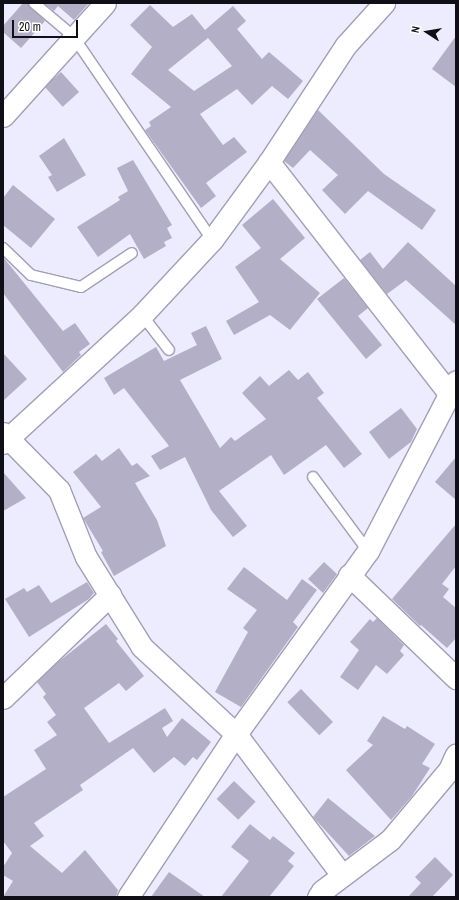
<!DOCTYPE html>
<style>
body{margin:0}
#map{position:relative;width:459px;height:900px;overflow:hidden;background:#edebfe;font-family:"Archivo Narrow",sans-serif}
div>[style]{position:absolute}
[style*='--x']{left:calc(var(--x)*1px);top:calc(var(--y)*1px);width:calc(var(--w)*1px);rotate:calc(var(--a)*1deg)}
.building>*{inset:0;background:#b3afc6;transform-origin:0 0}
.roads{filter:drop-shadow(1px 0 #a29fb5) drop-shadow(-1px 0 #a29fb5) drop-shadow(0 1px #a29fb5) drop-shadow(0 -1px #a29fb5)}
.lane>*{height:10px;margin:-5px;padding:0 5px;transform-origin:5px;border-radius:5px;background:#fff}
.street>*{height:21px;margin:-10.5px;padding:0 10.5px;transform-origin:10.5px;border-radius:10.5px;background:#fff}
span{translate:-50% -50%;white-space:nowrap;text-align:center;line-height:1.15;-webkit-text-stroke:3.5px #fff;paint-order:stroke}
.frame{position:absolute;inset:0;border:4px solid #100f17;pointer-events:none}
.north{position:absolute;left:407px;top:12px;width:40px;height:40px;-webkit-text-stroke:3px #fff;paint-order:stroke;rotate:282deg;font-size:11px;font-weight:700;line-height:16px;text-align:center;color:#100f17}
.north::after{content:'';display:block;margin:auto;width:14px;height:18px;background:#100f17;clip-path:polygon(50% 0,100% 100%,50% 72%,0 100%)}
.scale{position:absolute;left:12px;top:20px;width:66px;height:18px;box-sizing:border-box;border:2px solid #100f17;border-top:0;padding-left:5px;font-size:12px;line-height:14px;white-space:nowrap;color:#100f17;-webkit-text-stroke:3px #fff;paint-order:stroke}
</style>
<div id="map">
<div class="building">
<div style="clip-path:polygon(23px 3px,28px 3px,45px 21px,21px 48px,3px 32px,3px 26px)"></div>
<div style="clip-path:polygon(44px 3px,89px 3px,74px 20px,58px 6px,54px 11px)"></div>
<div style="clip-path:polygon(evenodd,150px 5px,173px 27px,192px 14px,205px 30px,233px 6px,246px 21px,237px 29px,262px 59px,269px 52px,303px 81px,288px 99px,272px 86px,252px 105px,237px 89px,200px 114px,223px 145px,234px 137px,247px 152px,206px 183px,216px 196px,201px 208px,145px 130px,151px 126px,149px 122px,171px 107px,131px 74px,152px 47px,130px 25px,150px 5px,208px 38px,232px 66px,194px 91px,168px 70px,208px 38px)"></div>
<div style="clip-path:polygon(456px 36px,456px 87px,432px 69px)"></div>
<div style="left:61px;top:72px;width:27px;height:22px;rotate:48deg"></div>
<div style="clip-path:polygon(318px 110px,384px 174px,436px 210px,422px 230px,368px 191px,345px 214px,322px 190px,338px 175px,310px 150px,293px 168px,284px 161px)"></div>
<div style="clip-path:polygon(64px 138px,86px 175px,57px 192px,48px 177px,52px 175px,39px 156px)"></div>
<div style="clip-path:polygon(133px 160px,172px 225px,167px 228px,172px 238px,164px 242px,166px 246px,144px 259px,130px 234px,98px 257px,77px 227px,120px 200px,118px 197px,128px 191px,117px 168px)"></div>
<div style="clip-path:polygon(13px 185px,55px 219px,31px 248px,3px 225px,3px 198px)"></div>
<div style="clip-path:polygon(273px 199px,305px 238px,280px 259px,320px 293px,290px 330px,270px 315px,234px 335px,226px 321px,259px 302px,235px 267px,261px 248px,242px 225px)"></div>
<div style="clip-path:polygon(408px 242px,456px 286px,456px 325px,406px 280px,387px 294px,360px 260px,370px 252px,383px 269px)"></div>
<div style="clip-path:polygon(3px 257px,63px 331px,75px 323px,90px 344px,79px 352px,81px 355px,63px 372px,3px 293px)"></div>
<div style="clip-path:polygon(344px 278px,368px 308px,358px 316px,382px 345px,366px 359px,317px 299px)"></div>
<div style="clip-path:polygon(206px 326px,222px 359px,180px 380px,220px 448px,231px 437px,235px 441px,266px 419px,242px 393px,260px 376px,269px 386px,289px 370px,298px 380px,308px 372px,324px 393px,317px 398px,362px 454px,344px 468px,326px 445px,284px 475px,271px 455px,219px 491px,247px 526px,233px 537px,211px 510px,185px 457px,160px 470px,151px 456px,169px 446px,124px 388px,114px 395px,104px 378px,156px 347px,164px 361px,197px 345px,191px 333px)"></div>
<div style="clip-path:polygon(3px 353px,27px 379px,3px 401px)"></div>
<div style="clip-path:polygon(401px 408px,417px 429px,411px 442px,389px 459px,369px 432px)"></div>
<div style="clip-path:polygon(119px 448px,132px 466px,137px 463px,150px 476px,135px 483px,157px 520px,166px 546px,114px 576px,101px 552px,103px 551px,83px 518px,101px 507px,73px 472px,96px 454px,102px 461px)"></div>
<div style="clip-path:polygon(456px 457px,456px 500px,435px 482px)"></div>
<div style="clip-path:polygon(3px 472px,26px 498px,3px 511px)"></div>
<div style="clip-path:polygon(456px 524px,456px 566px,442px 584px,449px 589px,443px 597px,456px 608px,456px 638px,447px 648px,421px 625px,420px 626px,392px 599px)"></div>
<div style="clip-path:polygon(324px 562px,337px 574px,323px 593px,308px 579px)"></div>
<div style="clip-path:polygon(244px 567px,287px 600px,302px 579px,317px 590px,293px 622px,298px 627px,241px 707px,215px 692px,248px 632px,243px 628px,257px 610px,227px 589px)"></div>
<div style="clip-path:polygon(87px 582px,94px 593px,89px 599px,29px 637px,5px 599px,24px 588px,27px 592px,39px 585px,51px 603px)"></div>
<div style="clip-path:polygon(377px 618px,404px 645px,400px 651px,404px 655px,387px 674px,376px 665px,358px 690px,340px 677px,359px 650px,350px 642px,370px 619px,373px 622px)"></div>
<div style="clip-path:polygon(106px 624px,118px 639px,116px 641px,144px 676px,126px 691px,119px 683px,84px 708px,109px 743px,165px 708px,173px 721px,162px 728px,167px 737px,182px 718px,211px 742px,197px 760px,193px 757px,185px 766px,174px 757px,154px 773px,133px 748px,80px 785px,83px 790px,34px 823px,44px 836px,30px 846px,62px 873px,85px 850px,118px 890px,116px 897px,3px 897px,13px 881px,3px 875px,3px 867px,12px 853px,3px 841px,3px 797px,46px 769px,34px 750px,57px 735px,47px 722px,56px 715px,43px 697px,46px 694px,37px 682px,57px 663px)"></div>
<div style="left:301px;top:689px;width:46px;height:19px;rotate:46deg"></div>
<div style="clip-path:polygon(383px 716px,405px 729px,407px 726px,435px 744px,422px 764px,430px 768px,412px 796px,391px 820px,346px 770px,373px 745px,367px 741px)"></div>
<div style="left:234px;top:781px;width:30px;height:25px;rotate:44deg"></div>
<div style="clip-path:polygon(328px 798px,375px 836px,349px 856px,313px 817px)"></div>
<div style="clip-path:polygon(250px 824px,270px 840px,273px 836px,295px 853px,288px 861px,294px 866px,269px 897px,221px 897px,249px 861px,231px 847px)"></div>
<div style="clip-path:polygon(435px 857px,453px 875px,432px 897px,408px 897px,421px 883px,415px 877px)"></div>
<div style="clip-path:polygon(169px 872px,205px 897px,151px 897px)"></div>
</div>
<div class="roads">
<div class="lane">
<div style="--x:34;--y:3;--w:51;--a:40.2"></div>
<div style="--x:73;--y:36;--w:247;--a:55.7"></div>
<div style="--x:3;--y:248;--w:39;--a:44"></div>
<div style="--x:31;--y:275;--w:51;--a:13.5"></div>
<div style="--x:81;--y:287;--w:61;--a:-33.7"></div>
<div style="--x:142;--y:315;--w:44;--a:52.4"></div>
<div style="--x:313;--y:477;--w:92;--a:53.4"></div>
</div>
<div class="street">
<div style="--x:3;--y:116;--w:152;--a:-47.9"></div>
<div style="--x:269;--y:162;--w:293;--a:52.1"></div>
<div style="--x:3;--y:433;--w:80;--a:45.5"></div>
<div style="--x:59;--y:490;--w:72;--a:68.1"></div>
<div style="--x:86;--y:557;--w:106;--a:58.1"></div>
<div style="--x:142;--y:647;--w:128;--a:42.8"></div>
<div style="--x:236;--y:734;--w:176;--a:53.1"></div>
<div style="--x:3;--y:443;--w:189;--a:-42.6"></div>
<div style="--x:142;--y:315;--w:103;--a:-47"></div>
<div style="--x:212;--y:240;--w:97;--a:-53.8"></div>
<div style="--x:269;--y:162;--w:140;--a:-56.7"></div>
<div style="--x:346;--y:45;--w:57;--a:-47.9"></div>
<div style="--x:349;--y:575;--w:149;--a:43.9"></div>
<div style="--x:3;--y:698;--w:149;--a:-43.9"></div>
<div style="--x:128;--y:897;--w:196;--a:-56.5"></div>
<div style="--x:236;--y:734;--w:226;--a:-54.2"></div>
<div style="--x:368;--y:551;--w:191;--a:-62.6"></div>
<div style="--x:318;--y:897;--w:7;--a:-56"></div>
<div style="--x:322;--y:891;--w:85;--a:-36.9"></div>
<div style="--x:390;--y:840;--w:92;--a:-49.9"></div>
<div style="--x:449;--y:770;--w:17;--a:-66"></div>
</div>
</div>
<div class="frame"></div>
<div class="north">N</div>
<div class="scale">20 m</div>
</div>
